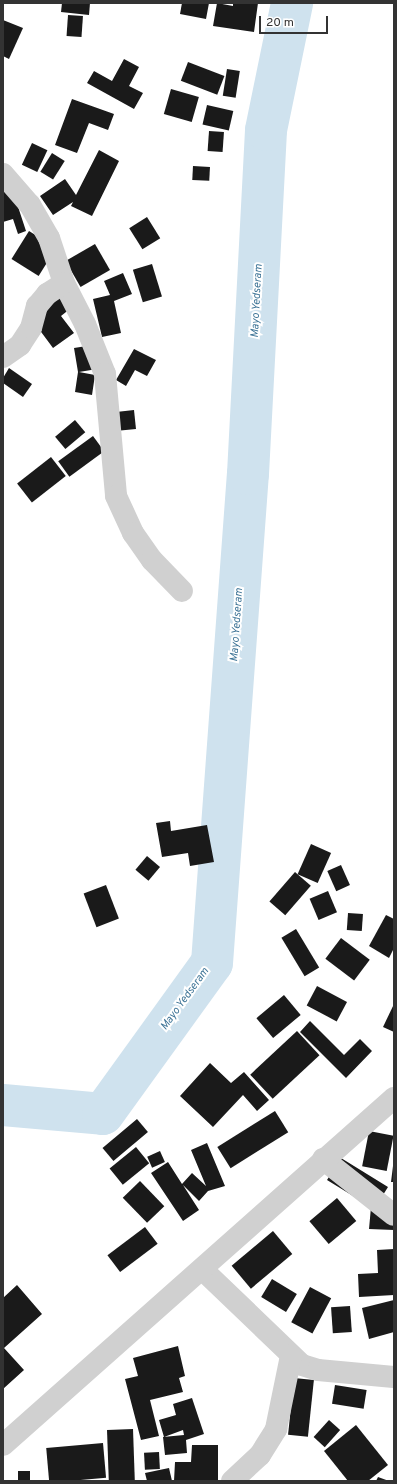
<!DOCTYPE html>
<style>
body{margin:0}
#map{position:relative;width:397px;height:1484px;overflow:hidden;background:#fff;font-family:Overpass,sans-serif}
div>[style]{position:absolute}
[style*='--x']{left:calc(var(--x)*1px);top:calc(var(--y)*1px);width:calc(var(--w)*1px);rotate:calc(var(--a)*1deg)}
.river>*{height:42px;margin:-21px;padding:0 21px;transform-origin:21px;border-radius:21px;background:#cfe2ee}
.building>*{inset:0;background:#1a1a1a;transform-origin:0 0}
.minor>*{height:22px;margin:-11px;padding:0 11px;transform-origin:11px;border-radius:11px;background:#d0d0d0}
span{translate:-50% -50%;white-space:nowrap;text-align:center;line-height:1.15;-webkit-text-stroke:4px #fff;paint-order:stroke}
.water-label{font-size:11px;color:#3f7597;font-style:italic}
.frame{position:absolute;inset:0;border:4px solid #333;pointer-events:none}
.scale{position:absolute;left:259px;top:16px;width:69px;height:18px;box-sizing:border-box;border:2px solid #333;border-top:0;padding-left:5px;font-size:12px;line-height:14px;white-space:nowrap;color:#333;-webkit-text-stroke:3px #fff;paint-order:stroke}
</style>
<div id="map">
<div class="river">
<div style="--x:3;--y:1105;--w:100;--a:5.1"></div>
<div style="--x:103;--y:1114;--w:186;--a:-54.2"></div>
<div style="--x:212;--y:963;--w:490;--a:-85.8"></div>
<div style="--x:248;--y:474;--w:344;--a:-87"></div>
<div style="--x:266;--y:130;--w:130;--a:-78.4"></div>
</div>
<div class="building">
<div style="clip-path:polygon(62px 3px,90px 3px,89px 15px,61px 12px)"></div>
<div style="clip-path:polygon(182px 3px,209px 3px,206px 19px,180px 14px)"></div>
<div style="clip-path:polygon(217px 3px,233px 6px,233px 3px,258px 3px,254px 32px,213px 26px)"></div>
<div style="left:68px;top:15px;width:15px;height:21px;rotate:4deg"></div>
<div style="clip-path:polygon(3px 20px,23px 28px,9px 59px,3px 56px)"></div>
<div style="clip-path:polygon(124px 59px,139px 67px,129px 86px,143px 93px,134px 109px,87px 83px,94px 71px,112px 81px)"></div>
<div style="left:188px;top:62px;width:39px;height:20px;rotate:21deg"></div>
<div style="left:227px;top:69px;width:13px;height:27px;rotate:9deg"></div>
<div style="left:171px;top:89px;width:29px;height:26px;rotate:16deg"></div>
<div style="clip-path:polygon(72px 99px,114px 114px,108px 130px,89px 123px,77px 153px,55px 145px)"></div>
<div style="left:207px;top:105px;width:27px;height:20px;rotate:13deg"></div>
<div style="left:209px;top:131px;width:15px;height:20px;rotate:4deg"></div>
<div style="left:32px;top:143px;width:17px;height:24px;rotate:25deg"></div>
<div style="clip-path:polygon(99px 150px,119px 161px,92px 216px,71px 206px,73px 202px,53px 215px,40px 196px,65px 179px,76px 195px)"></div>
<div style="left:52px;top:153px;width:15px;height:22px;rotate:32deg"></div>
<div style="clip-path:polygon(3px 161px,26px 231px,18px 234px,13px 219px,3px 222px)"></div>
<div style="left:193px;top:166px;width:17px;height:14px;rotate:3deg"></div>
<div style="left:147px;top:217px;width:25px;height:21px;rotate:58deg"></div>
<div style="left:29px;top:231px;width:32px;height:33px;rotate:32deg"></div>
<div style="left:95px;top:244px;width:30px;height:34px;rotate:60deg"></div>
<div style="left:152px;top:264px;width:34px;height:20px;rotate:73deg"></div>
<div style="clip-path:polygon(123px 273px,132px 294px,114px 301px,121px 333px,102px 337px,93px 299px,110px 295px,104px 281px)"></div>
<div style="clip-path:polygon(60px 294px,71px 308px,61px 316px,74px 333px,53px 348px,30px 317px)"></div>
<div style="clip-path:polygon(93px 345px,97px 369px,79px 372px,95px 375px,92px 395px,75px 392px,78px 372px,74px 348px)"></div>
<div style="clip-path:polygon(134px 349px,156px 360px,147px 376px,135px 370px,126px 386px,116px 380px)"></div>
<div style="clip-path:polygon(9px 368px,32px 384px,23px 397px,3px 383px,3px 378px)"></div>
<div style="left:134px;top:410px;width:19px;height:18px;rotate:84deg"></div>
<div style="left:75px;top:420px;width:16px;height:26px;rotate:50deg"></div>
<div style="left:93px;top:436px;width:19px;height:43px;rotate:54deg"></div>
<div style="left:51px;top:457px;width:24px;height:43px;rotate:52deg"></div>
<div style="clip-path:polygon(170px 821px,171px 831px,207px 825px,214px 862px,190px 866px,188px 853px,162px 857px,156px 823px)"></div>
<div style="left:311px;top:844px;width:22px;height:33px;rotate:24deg"></div>
<div style="left:147px;top:856px;width:17px;height:18px;rotate:40deg"></div>
<div style="left:341px;top:865px;width:22px;height:15px;rotate:66deg"></div>
<div style="left:295px;top:872px;width:21px;height:39px;rotate:41deg"></div>
<div style="left:106px;top:885px;width:36px;height:24px;rotate:69deg"></div>
<div style="left:328px;top:891px;width:23px;height:20px;rotate:67deg"></div>
<div style="left:348px;top:913px;width:15px;height:17px;rotate:4deg"></div>
<div style="clip-path:polygon(386px 915px,394px 919px,394px 948px,389px 958px,369px 946px)"></div>
<div style="left:296px;top:929px;width:45px;height:17px;rotate:59deg"></div>
<div style="left:341px;top:938px;width:36px;height:26px;rotate:37deg"></div>
<div style="left:317px;top:986px;width:34px;height:22px;rotate:28deg"></div>
<div style="left:284px;top:995px;width:26px;height:36px;rotate:50deg"></div>
<div style="clip-path:polygon(394px 1004px,394px 1032px,383px 1027px)"></div>
<div style="clip-path:polygon(310px 1021px,344px 1055px,360px 1039px,372px 1051px,346px 1078px,300px 1032px)"></div>
<div style="left:297px;top:1031px;width:33px;height:64px;rotate:47deg"></div>
<div style="clip-path:polygon(210px 1063px,231px 1083px,244px 1072px,269px 1100px,257px 1111px,243px 1095px,213px 1127px,180px 1096px)"></div>
<div style="left:275px;top:1111px;width:25px;height:68px;rotate:58deg"></div>
<div style="left:137px;top:1119px;width:17px;height:45px;rotate:50deg"></div>
<div style="left:369px;top:1131px;width:25px;height:36px;rotate:11deg"></div>
<div style="clip-path:polygon(207px 1143px,225px 1186px,208px 1191px,199px 1201px,183px 1185px,199px 1210px,183px 1221px,151px 1173px,168px 1162px,182px 1184px,192px 1173px,206px 1186px,191px 1150px)"></div>
<div style="left:136px;top:1147px;width:21px;height:34px;rotate:51deg"></div>
<div style="left:160px;top:1151px;width:12px;height:14px;rotate:66deg"></div>
<div style="clip-path:polygon(341px 1158px,388px 1187px,378px 1203px,394px 1204px,394px 1230px,369px 1229px,371px 1207px,327px 1180px)"></div>
<div style="clip-path:polygon(393px 1166px,394px 1166px,394px 1182px,391px 1182px)"></div>
<div style="left:140px;top:1181px;width:35px;height:24px;rotate:46deg"></div>
<div style="left:337px;top:1198px;width:30px;height:36px;rotate:50deg"></div>
<div style="left:145px;top:1227px;width:21px;height:47px;rotate:53deg"></div>
<div style="left:273px;top:1231px;width:30px;height:54px;rotate:50deg"></div>
<div style="clip-path:polygon(394px 1249px,394px 1295px,359px 1297px,358px 1274px,378px 1273px,377px 1250px)"></div>
<div style="left:272px;top:1279px;width:29px;height:21px;rotate:31deg"></div>
<div style="clip-path:polygon(17px 1285px,42px 1314px,4px 1348px,24px 1370px,3px 1389px,3px 1298px)"></div>
<div style="left:310px;top:1287px;width:24px;height:40px;rotate:28deg"></div>
<div style="clip-path:polygon(394px 1300px,394px 1332px,369px 1339px,362px 1308px)"></div>
<div style="left:350px;top:1306px;width:26px;height:19px;rotate:86deg"></div>
<div style="clip-path:polygon(178px 1346px,185px 1376px,179px 1378px,183px 1392px,150px 1400px,159px 1436px,141px 1440px,125px 1379px,138px 1376px,133px 1358px)"></div>
<div style="left:294px;top:1378px;width:20px;height:57px;rotate:6deg"></div>
<div style="left:335px;top:1385px;width:32px;height:19px;rotate:9deg"></div>
<div style="clip-path:polygon(192px 1398px,204px 1434px,186px 1440px,187px 1453px,165px 1455px,163px 1437px,184px 1435px,183px 1430px,164px 1437px,159px 1420px,176px 1415px,173px 1404px)"></div>
<div style="left:329px;top:1420px;width:15px;height:23px;rotate:42deg"></div>
<div style="clip-path:polygon(356px 1425px,388px 1465px,368px 1481px,348px 1481px,324px 1451px)"></div>
<div style="left:133px;top:1429px;width:52px;height:26px;rotate:88deg"></div>
<div style="left:103px;top:1443px;width:35px;height:57px;rotate:85deg"></div>
<div style="clip-path:polygon(192px 1445px,218px 1445px,218px 1481px,174px 1481px,175px 1462px,191px 1462px)"></div>
<div style="left:159px;top:1452px;width:17px;height:15px;rotate:87deg"></div>
<div style="clip-path:polygon(169px 1468px,172px 1481px,147px 1481px,145px 1473px)"></div>
<div style="left:18px;top:1471px;width:12px;height:10px"></div>
<div style="clip-path:polygon(378px 1477px,389px 1481px,376px 1481px)"></div>
</div>
<div class="minor">
<div style="--x:3;--y:174;--w:41;--a:48.9"></div>
<div style="--x:30;--y:205;--w:38;--a:60"></div>
<div style="--x:49;--y:238;--w:47;--a:71.6"></div>
<div style="--x:64;--y:283;--w:46;--a:62.9"></div>
<div style="--x:85;--y:324;--w:54;--a:68.2"></div>
<div style="--x:105;--y:374;--w:122;--a:84.8"></div>
<div style="--x:116;--y:496;--w:41;--a:65.3"></div>
<div style="--x:133;--y:533;--w:33;--a:55"></div>
<div style="--x:152;--y:560;--w:43;--a:45.9"></div>
<div style="--x:3;--y:357;--w:21;--a:-35"></div>
<div style="--x:20;--y:345;--w:20;--a:-57"></div>
<div style="--x:31;--y:328;--w:23;--a:-75"></div>
<div style="--x:37;--y:306;--w:16;--a:-50"></div>
<div style="--x:47;--y:294;--w:20;--a:-33"></div>
<div style="--x:323;--y:1159;--w:90;--a:38.3"></div>
<div style="--x:203;--y:1270;--w:137;--a:43.8"></div>
<div style="--x:302;--y:1365;--w:17;--a:17"></div>
<div style="--x:318;--y:1370;--w:76;--a:5.3"></div>
<div style="--x:3;--y:1445;--w:523;--a:-41.59"></div>
<div style="--x:232;--y:1481;--w:38;--a:-43"></div>
<div style="--x:260;--y:1455;--w:31;--a:-58"></div>
<div style="--x:276;--y:1429;--w:75;--a:-78.4"></div>
</div>
<div class="water-label">
<span style="left:257px;top:301px;rotate:-87deg">Mayo Yedseram</span>
<span style="left:237px;top:625px;rotate:-86deg">Mayo Yedseram</span>
<span style="left:185px;top:999px;rotate:-54deg">Mayo Yedseram</span>
</div>
<div class="frame"></div>
<div class="scale">20 m</div>
</div>
